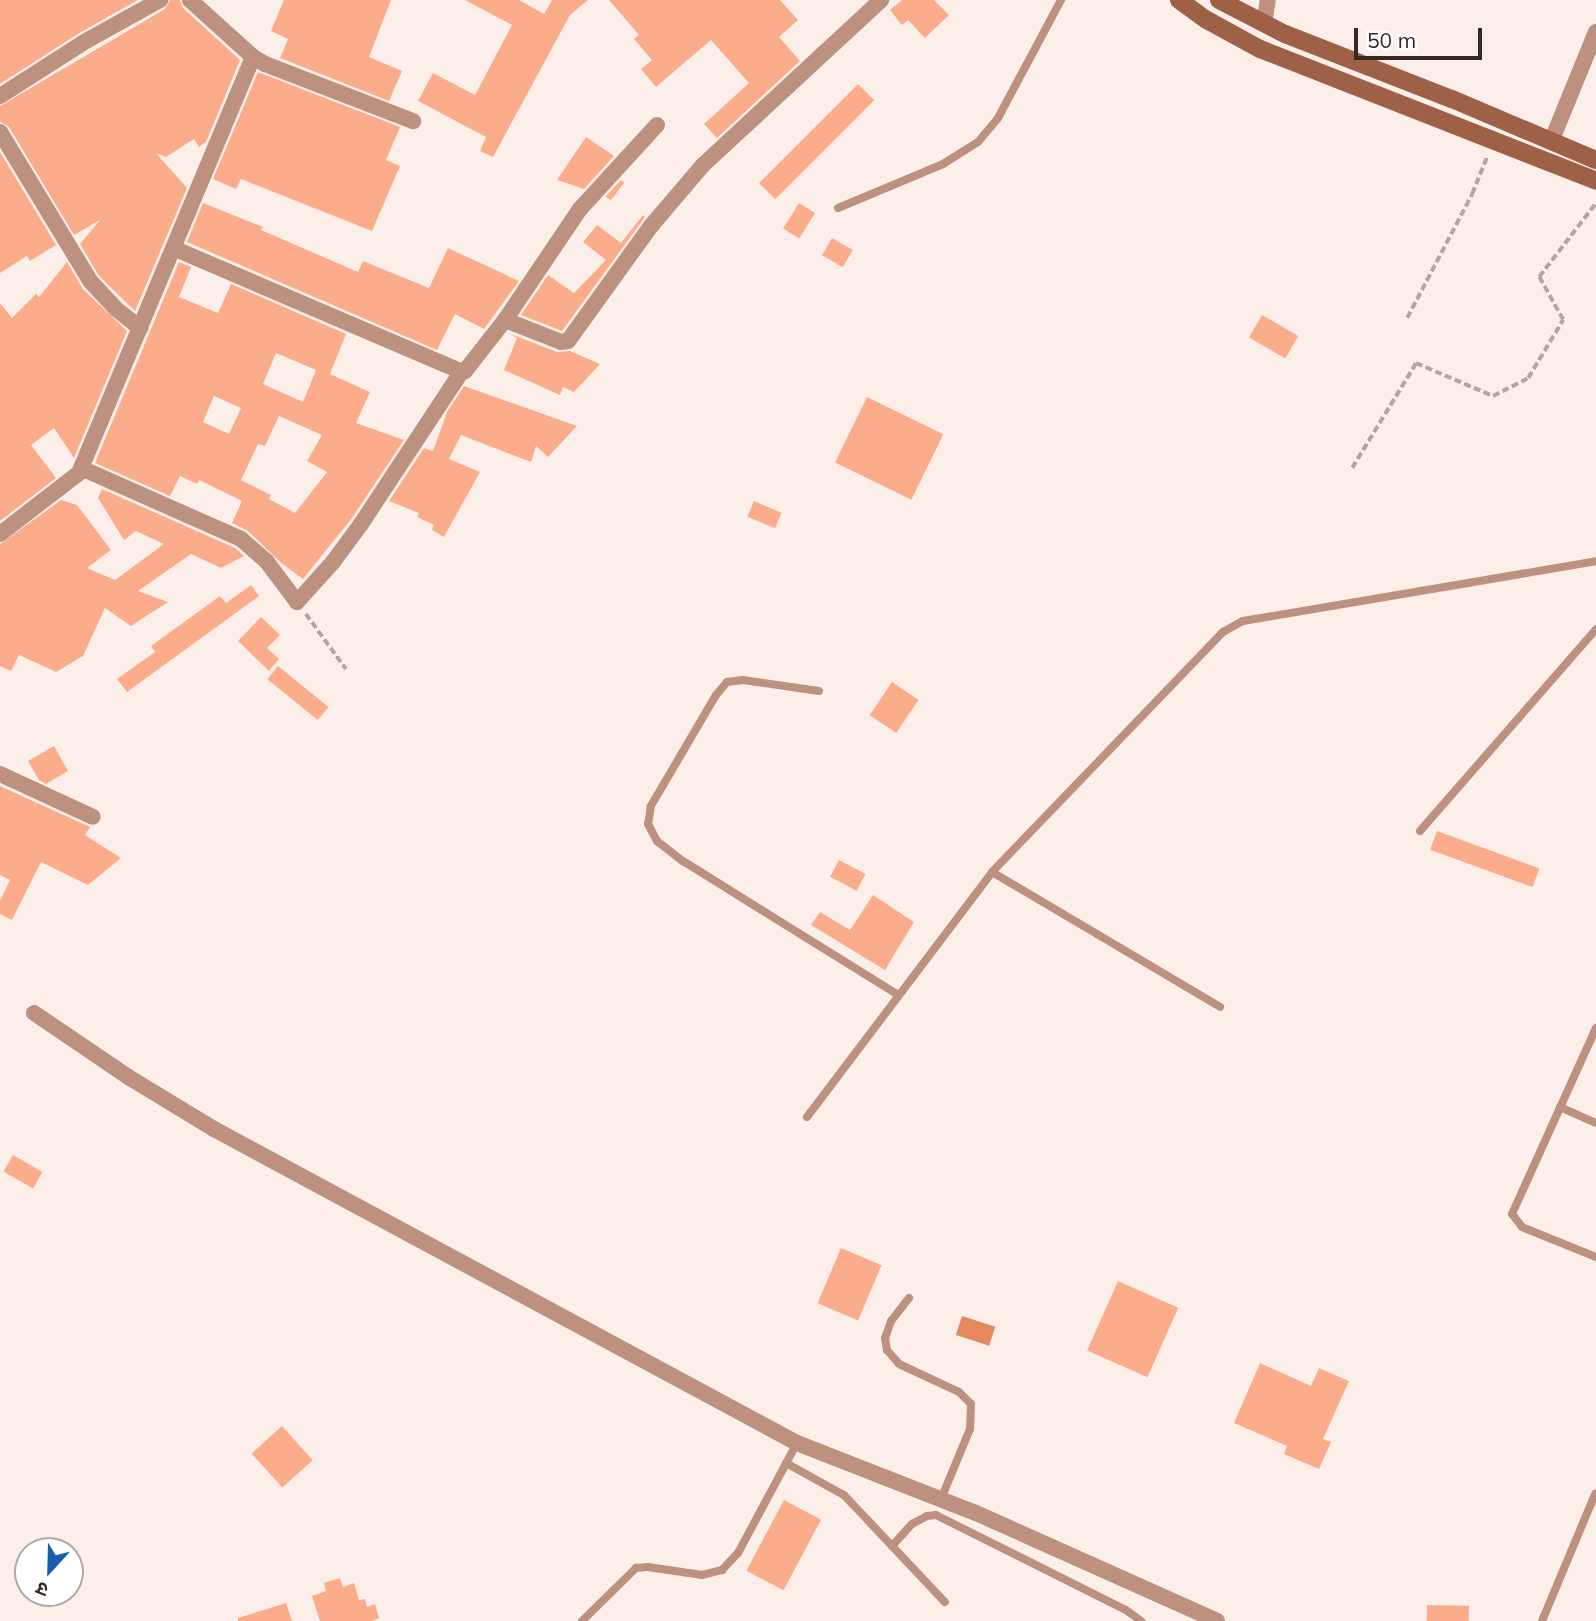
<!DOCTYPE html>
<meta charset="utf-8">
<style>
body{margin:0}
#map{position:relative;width:1596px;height:1621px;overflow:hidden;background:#fcefea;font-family:Mulish,"Noto Sans Devanagari",sans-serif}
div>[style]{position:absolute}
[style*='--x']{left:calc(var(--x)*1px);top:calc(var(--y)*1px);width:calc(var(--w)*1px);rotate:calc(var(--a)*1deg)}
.water>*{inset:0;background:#e6885e;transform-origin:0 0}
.building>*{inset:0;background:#fbad8b;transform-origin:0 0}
.path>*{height:3.5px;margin-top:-1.75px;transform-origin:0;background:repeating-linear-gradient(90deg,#b2a6a1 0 7px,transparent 0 10.5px)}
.lane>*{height:8px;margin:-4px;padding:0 4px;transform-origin:4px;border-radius:4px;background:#bc917f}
.street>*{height:16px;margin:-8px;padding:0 8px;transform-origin:8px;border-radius:8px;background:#bc917f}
.secondary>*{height:18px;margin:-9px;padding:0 9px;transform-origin:9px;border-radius:9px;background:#9e6147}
span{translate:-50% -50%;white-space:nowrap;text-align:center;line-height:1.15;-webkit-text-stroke:5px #fff;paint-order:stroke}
.north{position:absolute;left:14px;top:1537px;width:70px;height:70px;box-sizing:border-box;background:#fff;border:2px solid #aea9a7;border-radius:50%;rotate:202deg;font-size:19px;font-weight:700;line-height:28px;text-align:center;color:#352924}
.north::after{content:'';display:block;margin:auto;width:24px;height:32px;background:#145ead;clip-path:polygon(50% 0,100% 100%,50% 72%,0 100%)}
.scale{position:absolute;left:1354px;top:28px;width:128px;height:32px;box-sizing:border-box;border:4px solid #352924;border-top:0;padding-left:9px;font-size:21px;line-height:24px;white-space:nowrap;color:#352924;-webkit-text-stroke:5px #fff;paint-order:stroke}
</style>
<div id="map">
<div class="water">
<div style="left:962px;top:1316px;width:35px;height:20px;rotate:18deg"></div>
</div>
<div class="building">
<div style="clip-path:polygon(0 0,138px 0,81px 32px,0 84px)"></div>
<div style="clip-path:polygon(170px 0,180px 0,183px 8px,240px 60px,206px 142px,199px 147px,194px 139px,166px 157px,156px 153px,187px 188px,135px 311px,99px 276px,80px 244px,100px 220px,74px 235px,9px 127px,0 122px,0 106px,165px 9px)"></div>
<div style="clip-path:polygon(284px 0,391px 0,369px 57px,402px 71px,389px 101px,280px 58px,288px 39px,271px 31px)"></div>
<div style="clip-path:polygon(465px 0,519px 0,544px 14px,552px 0,588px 0,570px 15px,493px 157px,480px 151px,486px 137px,418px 101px,433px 73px,475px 95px,512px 25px)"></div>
<div style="clip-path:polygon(609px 0,780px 0,798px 20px,779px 37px,800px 61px,717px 138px,704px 124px,749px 83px,711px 40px,656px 87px,641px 69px,652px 60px,634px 39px,639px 35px)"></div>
<div style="clip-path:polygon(902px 0,934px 0,949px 15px,925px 38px,908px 20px,902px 25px,890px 10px)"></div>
<div style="clip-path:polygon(258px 72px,400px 127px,386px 160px,400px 166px,372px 231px,241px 179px,236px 189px,213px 179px)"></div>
<div style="left:858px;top:84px;width:23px;height:140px;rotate:45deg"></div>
<div style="clip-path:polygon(586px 137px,614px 156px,584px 189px,557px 180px)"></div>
<div style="clip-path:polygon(0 152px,56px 245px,30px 261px,27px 256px,0 273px)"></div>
<div style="clip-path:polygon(621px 180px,624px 183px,611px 200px,605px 197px)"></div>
<div style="clip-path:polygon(203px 203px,263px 227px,261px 230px,358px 272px,363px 261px,429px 288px,448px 248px,519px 281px,484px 329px,455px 314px,437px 350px,187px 242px)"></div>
<div style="left:799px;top:203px;width:19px;height:30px;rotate:32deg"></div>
<div style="clip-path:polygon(643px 215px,645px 217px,562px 331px,521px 315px,548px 275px,574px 293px,606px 260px,583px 242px,597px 225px,621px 243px)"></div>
<div style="left:832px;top:238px;width:24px;height:20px;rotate:30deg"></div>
<div style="clip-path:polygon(67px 262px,83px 289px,127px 331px,74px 458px,54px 428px,31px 445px,56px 478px,0 521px,0 303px,12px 318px,36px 294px,39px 297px)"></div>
<div style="clip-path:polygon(evenodd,179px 262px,191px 267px,179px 297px,218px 313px,231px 284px,346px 334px,330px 374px,370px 392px,356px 423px,404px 440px,352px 518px,303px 579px,281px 563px,248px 531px,232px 523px,242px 501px,199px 480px,197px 484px,180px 476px,170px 496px,95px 463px,179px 262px,276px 353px,316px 370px,303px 402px,263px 384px,276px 353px,179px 262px,214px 396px,241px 408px,229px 434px,203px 422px,214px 396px,179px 262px,279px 416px,322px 435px,307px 461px,327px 472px,295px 513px,269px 499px,271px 495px,241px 480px,258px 444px,265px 446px,279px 416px)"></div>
<div style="left:1262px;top:315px;width:42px;height:26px;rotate:30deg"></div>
<div style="clip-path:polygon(508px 333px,557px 352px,570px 351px,600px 364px,574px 392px,563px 387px,560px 395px,504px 370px,517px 338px)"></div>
<div style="clip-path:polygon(464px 386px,577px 426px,548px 457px,536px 446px,531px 462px,461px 435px,449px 459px,480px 472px,444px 537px,432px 530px,434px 525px,417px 517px,419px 513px,389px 501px,424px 448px,433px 451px,447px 412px)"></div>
<div style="left:867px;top:397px;width:85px;height:73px;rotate:26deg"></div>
<div style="clip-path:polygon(102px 489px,235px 548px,244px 556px,221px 568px,191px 554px,138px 591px,168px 602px,131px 626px,105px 608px,83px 656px,56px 672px,19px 655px,11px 671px,0 666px,0 544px,61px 500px,77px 505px,111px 550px,87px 568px,115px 580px,164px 544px,136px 531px,124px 540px,98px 498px)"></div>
<div style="left:754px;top:501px;width:30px;height:17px;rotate:23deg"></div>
<div style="clip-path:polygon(251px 585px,259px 596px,127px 692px,117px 679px,155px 652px,151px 646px,220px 596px,226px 603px)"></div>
<div style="clip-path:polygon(261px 617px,280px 635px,267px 648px,279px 659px,269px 671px,238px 641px)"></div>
<div style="left:278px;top:666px;width:65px;height:17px;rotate:39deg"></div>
<div style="left:892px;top:682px;width:32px;height:40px;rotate:34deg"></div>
<div style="clip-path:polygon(54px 746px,68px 771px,46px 784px,39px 780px,28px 761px)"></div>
<div style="clip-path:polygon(0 786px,90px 827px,85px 835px,121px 858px,88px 885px,41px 862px,12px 920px,0 914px,0 901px,10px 880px,0 875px)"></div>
<div style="left:1437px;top:831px;width:109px;height:20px;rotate:20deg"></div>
<div style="left:839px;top:860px;width:30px;height:19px;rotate:28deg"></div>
<div style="clip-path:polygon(873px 895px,914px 922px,885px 970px,811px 925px,820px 912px,850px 930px)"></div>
<div style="left:13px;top:1155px;width:34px;height:19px;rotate:30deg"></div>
<div style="left:841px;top:1248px;width:44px;height:60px;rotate:23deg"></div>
<div style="left:1118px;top:1281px;width:66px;height:76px;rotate:24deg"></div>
<div style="clip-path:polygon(1260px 1363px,1311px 1386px,1319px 1368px,1349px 1381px,1323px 1439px,1331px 1442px,1319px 1469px,1284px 1454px,1287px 1446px,1234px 1423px)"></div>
<div style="left:282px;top:1426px;width:46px;height:41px;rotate:48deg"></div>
<div style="left:784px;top:1500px;width:42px;height:80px;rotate:28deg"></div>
<div style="clip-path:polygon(340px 1578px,343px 1587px,354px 1583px,359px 1600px,365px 1599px,367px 1607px,375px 1604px,379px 1618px,372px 1621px,320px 1621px,312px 1596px,326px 1591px,324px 1583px)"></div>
<div style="clip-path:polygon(286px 1603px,292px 1621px,238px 1621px,238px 1618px)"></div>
<div style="left:1427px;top:1605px;width:42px;height:16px;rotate:1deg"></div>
</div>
<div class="path">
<div style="--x:1407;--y:318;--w:140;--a:-62.3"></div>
<div style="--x:1472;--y:194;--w:40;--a:-68"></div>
<div style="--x:1352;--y:468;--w:123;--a:-58.6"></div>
<div style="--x:1416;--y:363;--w:84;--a:23.2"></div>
<div style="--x:1493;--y:396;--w:39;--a:-27"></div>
<div style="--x:1528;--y:378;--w:68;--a:-58.9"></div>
<div style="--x:1563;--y:320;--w:49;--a:-119.2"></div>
<div style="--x:1539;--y:277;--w:93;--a:-52.4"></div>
<div style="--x:306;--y:614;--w:68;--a:54"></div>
</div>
<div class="lane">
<div style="--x:838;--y:208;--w:114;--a:-22.7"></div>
<div style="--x:943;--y:164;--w:41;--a:-32.2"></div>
<div style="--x:978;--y:142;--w:31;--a:-50"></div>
<div style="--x:998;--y:118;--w:134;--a:-61.9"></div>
<div style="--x:819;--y:691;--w:77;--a:-171.8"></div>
<div style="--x:743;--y:680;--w:16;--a:173"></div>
<div style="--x:727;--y:682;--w:17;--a:130"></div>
<div style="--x:716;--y:695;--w:129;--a:120.4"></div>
<div style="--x:651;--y:806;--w:18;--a:99"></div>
<div style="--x:648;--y:824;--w:19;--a:62"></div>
<div style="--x:657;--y:841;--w:33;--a:38"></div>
<div style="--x:683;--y:861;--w:253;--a:31.9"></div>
<div style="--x:1420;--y:831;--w:268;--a:-48.9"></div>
<div style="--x:992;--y:872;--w:265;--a:30.6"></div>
<div style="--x:1596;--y:1028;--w:204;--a:114.3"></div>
<div style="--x:1512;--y:1214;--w:16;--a:52"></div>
<div style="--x:1522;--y:1227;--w:80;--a:22.1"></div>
<div style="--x:1560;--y:1107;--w:39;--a:24"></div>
<div style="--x:807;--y:1117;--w:307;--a:-52.9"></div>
<div style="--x:992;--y:872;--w:333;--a:-46.1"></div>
<div style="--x:1223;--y:632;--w:23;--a:-29"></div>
<div style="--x:1243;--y:621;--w:358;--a:-9.6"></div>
<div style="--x:909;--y:1298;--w:29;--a:128"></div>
<div style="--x:891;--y:1321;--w:18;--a:109"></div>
<div style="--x:885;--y:1338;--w:12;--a:81"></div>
<div style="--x:887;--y:1350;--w:18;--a:49"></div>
<div style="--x:899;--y:1364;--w:66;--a:25"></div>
<div style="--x:959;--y:1392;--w:17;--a:45"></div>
<div style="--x:971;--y:1404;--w:25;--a:92"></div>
<div style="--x:970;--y:1429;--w:76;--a:112.5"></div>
<div style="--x:786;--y:1463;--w:66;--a:28.9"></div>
<div style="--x:844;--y:1495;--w:147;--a:46.7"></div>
<div style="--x:892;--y:1546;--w:30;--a:-48"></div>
<div style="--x:912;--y:1524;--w:17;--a:-28"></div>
<div style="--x:927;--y:1516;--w:9;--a:-6"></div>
<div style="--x:936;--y:1515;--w:212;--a:26.6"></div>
<div style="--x:1126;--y:1610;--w:19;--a:36"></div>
<div style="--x:582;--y:1621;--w:76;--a:-44.5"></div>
<div style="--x:636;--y:1568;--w:12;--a:-5"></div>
<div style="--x:648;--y:1567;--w:55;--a:8.4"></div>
<div style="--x:702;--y:1575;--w:21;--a:-14"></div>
<div style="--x:722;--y:1570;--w:23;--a:-47"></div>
<div style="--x:738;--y:1553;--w:125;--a:-61.8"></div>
<div style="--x:1542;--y:1621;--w:138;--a:-67.3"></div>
</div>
<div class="street">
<div style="--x:190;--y:0;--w:85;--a:42.1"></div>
<div style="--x:253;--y:57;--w:14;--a:30"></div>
<div style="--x:265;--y:64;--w:159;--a:21.1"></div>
<div style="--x:1264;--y:24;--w:24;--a:-81"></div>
<div style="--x:0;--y:96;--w:102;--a:-32.6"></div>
<div style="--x:86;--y:41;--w:85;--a:-29"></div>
<div style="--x:0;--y:132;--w:175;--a:58.8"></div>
<div style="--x:91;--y:282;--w:37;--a:47"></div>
<div style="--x:116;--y:309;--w:31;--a:38"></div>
<div style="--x:1551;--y:142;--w:119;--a:-67.8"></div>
<div style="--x:173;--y:248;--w:312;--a:23.2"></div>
<div style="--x:460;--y:371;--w:5;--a:0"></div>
<div style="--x:465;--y:371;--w:65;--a:-51.9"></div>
<div style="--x:505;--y:320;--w:60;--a:21.4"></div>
<div style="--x:561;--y:342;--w:7;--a:-8"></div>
<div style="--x:568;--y:341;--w:142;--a:-54.2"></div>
<div style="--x:651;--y:226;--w:80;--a:-49.6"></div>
<div style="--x:703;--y:165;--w:243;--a:-42.8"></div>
<div style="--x:505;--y:320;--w:134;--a:-56"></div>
<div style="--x:580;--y:209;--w:114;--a:-47.5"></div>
<div style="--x:81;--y:468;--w:175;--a:23.9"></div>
<div style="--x:241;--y:539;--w:35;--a:41"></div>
<div style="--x:267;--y:562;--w:50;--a:53.1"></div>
<div style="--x:297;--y:602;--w:54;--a:-48"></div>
<div style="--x:333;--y:562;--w:47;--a:-53.6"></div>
<div style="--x:361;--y:524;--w:183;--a:-56.6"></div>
<div style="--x:0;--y:534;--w:100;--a:-37.7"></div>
<div style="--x:79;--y:473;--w:451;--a:-67.3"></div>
<div style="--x:0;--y:774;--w:102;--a:24.8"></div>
<div style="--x:34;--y:1013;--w:116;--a:34.1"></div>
<div style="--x:130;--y:1078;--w:98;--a:31.3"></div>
<div style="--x:214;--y:1129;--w:662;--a:28.31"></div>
<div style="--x:797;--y:1443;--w:192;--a:21.4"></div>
<div style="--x:976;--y:1513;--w:264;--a:24.1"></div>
</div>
<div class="secondary">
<div style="--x:1179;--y:0;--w:34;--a:36"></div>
<div style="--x:1207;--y:20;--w:60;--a:28.7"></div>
<div style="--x:1260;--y:49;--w:361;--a:21.4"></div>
<div style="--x:1219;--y:0;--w:74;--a:27.3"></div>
<div style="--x:1285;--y:34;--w:179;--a:21.3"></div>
<div style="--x:1452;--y:99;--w:156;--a:23"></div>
</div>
<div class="north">उ</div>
<div class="scale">50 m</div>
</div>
